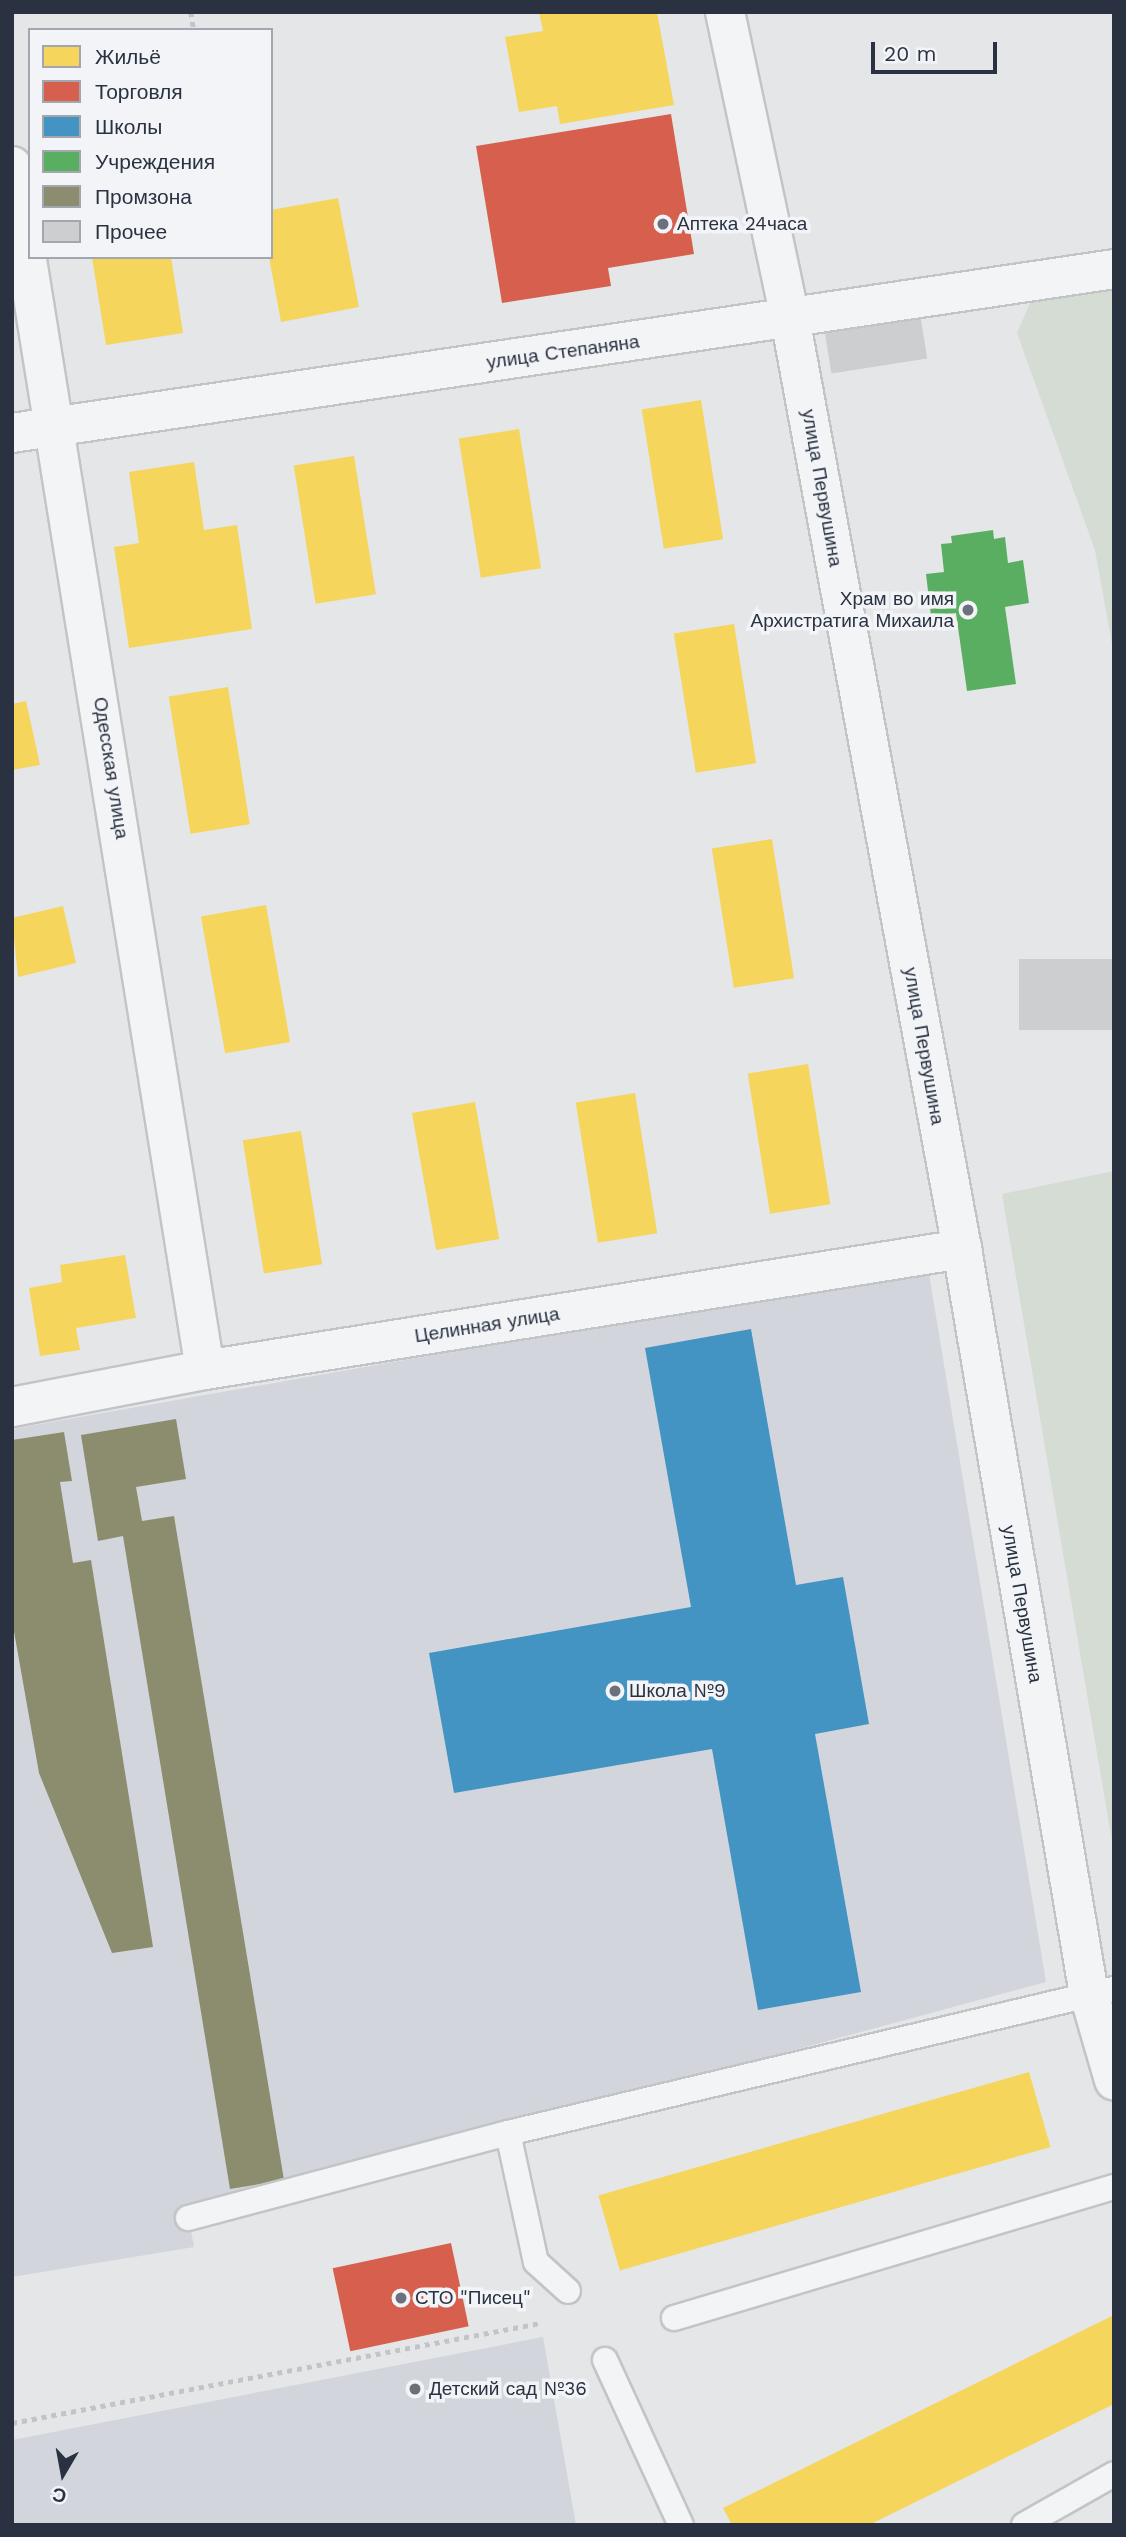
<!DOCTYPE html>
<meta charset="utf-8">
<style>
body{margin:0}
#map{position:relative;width:1126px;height:2537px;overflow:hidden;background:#e4e6e8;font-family:"Work Sans",sans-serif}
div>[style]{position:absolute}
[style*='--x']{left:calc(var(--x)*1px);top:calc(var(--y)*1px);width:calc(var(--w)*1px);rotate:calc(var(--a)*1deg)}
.built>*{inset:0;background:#d2d5db}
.green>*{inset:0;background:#d4dcd4}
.homes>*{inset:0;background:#f6d55c;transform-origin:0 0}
.shops>*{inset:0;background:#d6604d;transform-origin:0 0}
.schools>*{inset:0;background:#4393c3}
.public>*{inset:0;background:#5aae61}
.industry>*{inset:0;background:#8c8c6e}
.building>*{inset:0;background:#ccced0;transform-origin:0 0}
.path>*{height:4.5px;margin-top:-2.25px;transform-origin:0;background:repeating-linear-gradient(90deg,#c3c4c8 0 5px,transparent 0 10px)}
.roads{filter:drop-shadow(2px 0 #c2c4c6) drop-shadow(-2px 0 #c2c4c6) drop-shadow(0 2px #c2c4c6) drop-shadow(0 -2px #c2c4c6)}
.service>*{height:24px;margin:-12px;padding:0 12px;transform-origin:12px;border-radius:12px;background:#f3f4f5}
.minor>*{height:38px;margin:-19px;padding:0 19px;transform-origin:19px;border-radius:19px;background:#f3f4f5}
.dots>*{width:19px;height:19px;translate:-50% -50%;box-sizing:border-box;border:4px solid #f2f4f7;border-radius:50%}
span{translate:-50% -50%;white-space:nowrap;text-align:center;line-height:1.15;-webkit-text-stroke:7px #f2f4f7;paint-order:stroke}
.poi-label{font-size:19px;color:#2a3241}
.left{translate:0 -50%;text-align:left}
.right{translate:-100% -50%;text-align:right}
.street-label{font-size:19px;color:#2a3241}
.frame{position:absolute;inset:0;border:14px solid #2a3241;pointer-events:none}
.legend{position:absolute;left:28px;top:28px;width:245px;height:231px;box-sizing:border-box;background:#f2f4f7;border:2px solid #a2a6ae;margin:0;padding:9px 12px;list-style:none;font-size:21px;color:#2a3241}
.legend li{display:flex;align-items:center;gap:14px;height:35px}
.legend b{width:35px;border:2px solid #a2a6ae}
.north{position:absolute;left:28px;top:2439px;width:70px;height:70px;-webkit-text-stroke:5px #f2f4f7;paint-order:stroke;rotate:190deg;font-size:19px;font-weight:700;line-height:28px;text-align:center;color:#2a3241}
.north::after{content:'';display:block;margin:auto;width:24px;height:32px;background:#2a3241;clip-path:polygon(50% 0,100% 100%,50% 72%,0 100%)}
.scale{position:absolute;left:871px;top:42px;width:126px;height:32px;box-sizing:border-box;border:4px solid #2a3241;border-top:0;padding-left:9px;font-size:21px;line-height:24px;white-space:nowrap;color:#2a3241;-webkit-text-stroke:5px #f2f4f7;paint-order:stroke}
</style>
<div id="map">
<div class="built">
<div style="clip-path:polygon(928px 1268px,1046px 1982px,309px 2181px,186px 2205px,194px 2247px,12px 2277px,12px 1429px)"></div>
<div style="clip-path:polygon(543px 2337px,576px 2525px,12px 2525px,12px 2440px)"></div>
</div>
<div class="green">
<div style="clip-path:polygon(1114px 283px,1114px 655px,1095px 550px,1017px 333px,1033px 296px)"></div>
<div style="clip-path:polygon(1114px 1171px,1114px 1853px,1002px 1194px)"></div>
</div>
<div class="homes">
<div style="clip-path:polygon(539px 12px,657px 12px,674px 105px,560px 124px,557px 106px,519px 112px,505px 37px,543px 31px)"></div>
<div style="clip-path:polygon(338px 198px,359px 307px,281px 322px,269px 257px,271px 210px)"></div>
<div style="clip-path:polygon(92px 257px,171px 257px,183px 333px,106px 345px)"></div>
<div style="left:701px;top:400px;width:141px;height:60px;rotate:81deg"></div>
<div style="left:519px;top:429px;width:141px;height:61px;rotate:81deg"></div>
<div style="left:354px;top:456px;width:140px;height:61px;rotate:81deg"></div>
<div style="clip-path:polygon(194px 462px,204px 530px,237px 525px,252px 629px,129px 648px,114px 547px,139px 543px,129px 472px)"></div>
<div style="left:734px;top:624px;width:141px;height:61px;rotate:81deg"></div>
<div style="left:228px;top:687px;width:139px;height:60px;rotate:81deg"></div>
<div style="clip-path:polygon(26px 701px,40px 765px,12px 770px,12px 704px)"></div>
<div style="left:772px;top:839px;width:141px;height:61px;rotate:81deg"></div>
<div style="left:266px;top:905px;width:139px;height:66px;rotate:80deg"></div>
<div style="clip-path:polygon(63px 906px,76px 963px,18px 977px,12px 918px)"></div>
<div style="left:808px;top:1064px;width:142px;height:61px;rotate:81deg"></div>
<div style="left:635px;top:1093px;width:142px;height:60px;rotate:81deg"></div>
<div style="left:475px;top:1102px;width:139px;height:64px;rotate:80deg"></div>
<div style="left:301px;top:1131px;width:135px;height:59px;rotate:81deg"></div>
<div style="clip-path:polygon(125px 1255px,136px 1318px,76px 1328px,80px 1350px,40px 1356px,29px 1288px,62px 1282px,60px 1265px)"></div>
<div style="left:1029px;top:2072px;width:78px;height:448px;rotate:74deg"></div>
<div style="clip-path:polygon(1114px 2315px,1114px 2404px,869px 2525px,732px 2525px,723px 2508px)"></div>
</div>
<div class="shops">
<div style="clip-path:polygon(671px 114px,694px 254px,608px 268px,611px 286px,502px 303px,476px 146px)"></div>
<div style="left:451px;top:2243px;width:85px;height:121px;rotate:78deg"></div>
</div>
<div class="schools">
<div style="clip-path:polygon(751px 1329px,796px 1585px,843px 1577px,869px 1724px,815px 1734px,861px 1992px,758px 2010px,712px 1749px,454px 1793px,429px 1653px,691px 1607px,645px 1348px)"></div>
</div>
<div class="public">
<div style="clip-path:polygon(993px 530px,994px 539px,1005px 537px,1008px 563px,1023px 560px,1029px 603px,1005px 607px,1016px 684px,967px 691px,956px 613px,931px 616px,926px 574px,944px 572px,941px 544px,952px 543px,951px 536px)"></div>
</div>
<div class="industry">
<div style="clip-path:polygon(176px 1419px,186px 1479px,136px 1487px,142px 1521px,174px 1516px,284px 2180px,230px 2189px,123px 1536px,98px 1541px,81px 1435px)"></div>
<div style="clip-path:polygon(64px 1432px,72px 1481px,60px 1482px,73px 1563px,91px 1560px,153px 1947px,112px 1953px,39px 1773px,12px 1620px,12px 1440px)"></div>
</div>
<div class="building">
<div style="left:920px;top:313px;width:46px;height:97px;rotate:81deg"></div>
<div style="left:1114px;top:959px;width:71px;height:95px;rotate:90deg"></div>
</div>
<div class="path">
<div style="--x:191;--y:12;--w:18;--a:81"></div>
<div style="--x:12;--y:2423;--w:537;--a:-10.72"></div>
</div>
<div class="roads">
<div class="service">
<div style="--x:508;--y:2133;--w:132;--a:77.8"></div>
<div style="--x:536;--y:2262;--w:43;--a:42.2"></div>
<div style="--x:188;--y:2218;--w:331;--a:-14.9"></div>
<div style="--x:508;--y:2133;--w:623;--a:-13.37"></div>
<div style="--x:674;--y:2318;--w:459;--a:-16.6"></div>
<div style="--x:605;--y:2360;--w:182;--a:65.3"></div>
<div style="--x:1024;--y:2525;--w:103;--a:-29.5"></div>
</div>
<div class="minor">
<div style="--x:725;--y:12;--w:313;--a:78"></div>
<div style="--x:790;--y:318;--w:947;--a:79.53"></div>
<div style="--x:962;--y:1249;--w:756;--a:80.33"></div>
<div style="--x:1089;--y:1994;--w:90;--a:73.8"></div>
<div style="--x:12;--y:166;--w:1219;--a:80.89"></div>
<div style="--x:12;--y:433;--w:1114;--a:-8.46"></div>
<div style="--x:12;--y:1407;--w:197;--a:-10.9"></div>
<div style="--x:205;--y:1370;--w:767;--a:-9.08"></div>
</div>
</div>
<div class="dots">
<div style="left:663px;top:224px;background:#6b717b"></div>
<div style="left:968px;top:610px;background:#6b717b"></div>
<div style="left:615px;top:1691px;background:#6b717b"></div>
<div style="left:401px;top:2298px;background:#6b717b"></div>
<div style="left:415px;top:2389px;background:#6b717b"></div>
</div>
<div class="poi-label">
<span class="left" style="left:677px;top:224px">Аптека 24часа</span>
<span class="right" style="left:954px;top:610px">Храм во имя<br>Архистратига Михаила</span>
<span class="left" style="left:629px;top:1691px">Школа №9</span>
<span class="left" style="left:415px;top:2298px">СТО "Писец"</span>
<span class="left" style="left:429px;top:2389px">Детский сад №36</span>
</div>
<div class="street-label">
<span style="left:563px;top:352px;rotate:-8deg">улица Степаняна</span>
<span style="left:822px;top:488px;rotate:80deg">улица Первушина</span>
<span style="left:111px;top:768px;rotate:81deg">Одесская улица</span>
<span style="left:924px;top:1046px;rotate:80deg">улица Первушина</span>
<span style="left:487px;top:1325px;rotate:-9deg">Целинная улица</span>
<span style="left:1022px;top:1604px;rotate:80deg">улица Первушина</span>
</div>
<div class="frame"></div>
<ul class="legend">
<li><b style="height:19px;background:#f6d55c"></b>Жильё</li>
<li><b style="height:19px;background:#d6604d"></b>Торговля</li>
<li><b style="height:19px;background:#4393c3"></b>Школы</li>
<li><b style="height:19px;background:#5aae61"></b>Учреждения</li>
<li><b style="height:19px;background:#8c8c6e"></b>Промзона</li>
<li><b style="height:19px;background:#ccced0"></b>Прочее</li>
</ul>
<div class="north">С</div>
<div class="scale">20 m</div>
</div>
